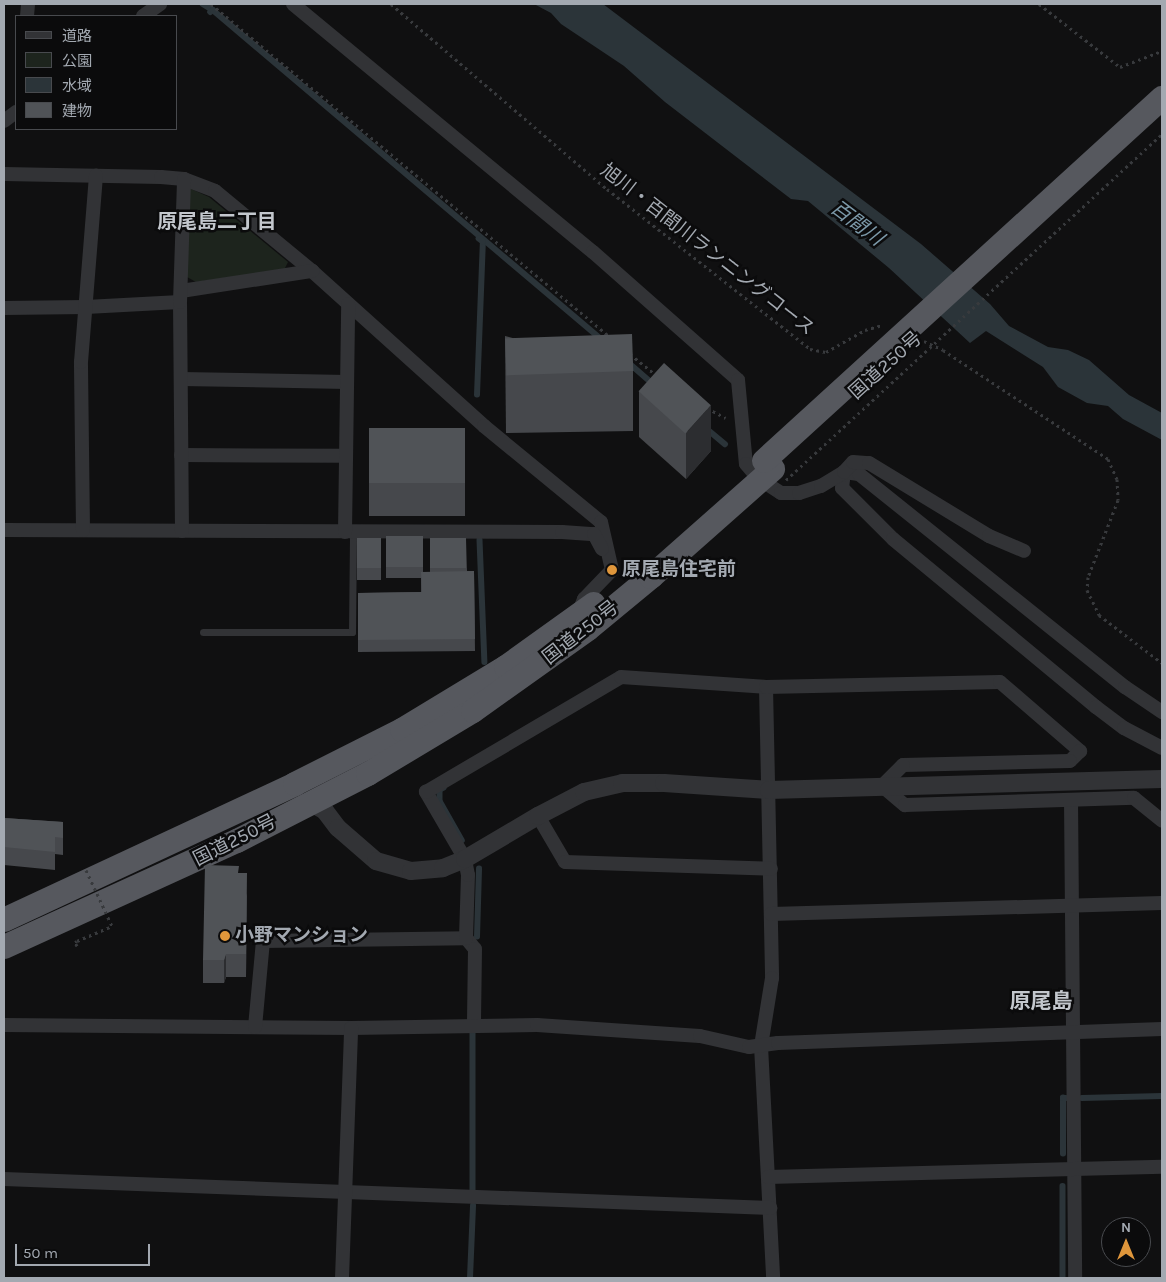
<!DOCTYPE html>
<meta charset="utf-8">
<style>
body{margin:0}
#map{position:relative;width:1166px;height:1282px;overflow:hidden;background:#101011;font-family:Karla,"Noto Sans JP",sans-serif}
div>[style]{position:absolute}
[style*='--x']{left:calc(var(--x)*1px);top:calc(var(--y)*1px);width:calc(var(--w)*1px);rotate:calc(var(--a)*1deg)}
.green>*{inset:0;background:#1d241d}
.water>*{inset:0;background:#2b3439}
.stream>*{height:5.5px;margin:-2.75px;padding:0 2.75px;transform-origin:2.75px;border-radius:2.75px;background:#2b3439}
.path>*{height:3px;margin-top:-1.5px;transform-origin:0;background:repeating-linear-gradient(90deg,#383a3d 0 2.5px,transparent 0 6.5px)}
.service>*{height:7px;margin:-3.5px;padding:0 3.5px;transform-origin:3.5px;border-radius:3.5px;background:#323336}
.minor>*{height:14px;margin:-7px;padding:0 7px;transform-origin:7px;border-radius:7px;background:#323336}
.tertiary>*{height:18px;margin:-9px;padding:0 9px;transform-origin:9px;border-radius:9px;background:#323336}
.trunk>*{height:24px;margin:-12px;padding:0 12px;transform-origin:12px;border-radius:12px;background:#56585e}
.path-bridge>*{height:3px;margin-top:-1.5px;transform-origin:0;background:repeating-linear-gradient(90deg,#383a3d 0 2.5px,transparent 0 6.5px)}
.trunk-bridge>*{height:24px;margin:-12px;padding:0 12px;transform-origin:12px;border-radius:12px;background:#56585e}
.wall>*{inset:0;background:#46484c;transform-origin:0 0}
.shaded-wall>*{inset:0;background:#2c2d30}
.building>*{inset:0;background:#505357;transform-origin:0 0}
.dots>*{width:14px;height:14px;translate:-50% -50%;box-sizing:border-box;border:2px solid #0b0b0c;border-radius:50%}
span{translate:-50% -50%;white-space:nowrap;text-align:center;line-height:1.15;-webkit-text-stroke:5px #0b0b0c;paint-order:stroke}
.street-label{font-size:19px;color:#a3a9b1}
.poi-label{font-size:19px;color:#a3a9b1;font-weight:700}
.left{translate:0 -50%;text-align:left}
.neighbourhood-label{font-size:20px;color:#c3c7cd;font-weight:700}
.water-label{font-size:20px;color:#7c99a9;font-style:italic}
.quarter-label{font-size:21px;color:#c3c7cd;font-weight:700}
.frame{position:absolute;inset:0;border:5px solid #a3a9b1;pointer-events:none}
.legend{position:absolute;left:15px;top:15px;width:162px;height:115px;box-sizing:border-box;background:#0b0b0c;border:1px solid #484a4e;margin:0;padding:6px 9px;list-style:none;font-size:15px;color:#a3a9b1}
.legend li{display:flex;align-items:center;gap:10px;height:25px}
.legend b{width:25px;border:1px solid #484a4e}
.north{position:absolute;left:1101px;top:1217px;width:50px;height:50px;box-sizing:border-box;background:#0b0b0c;border:1px solid #484a4e;border-radius:50%;rotate:0deg;font-size:14px;font-weight:700;line-height:20px;text-align:center;color:#a3a9b1}
.north::after{content:'';display:block;margin:auto;width:18px;height:22px;background:#df963b;clip-path:polygon(50% 0,100% 100%,50% 72%,0 100%)}
.scale{position:absolute;left:15px;top:1244px;width:135px;height:22px;box-sizing:border-box;border:2px solid #a3a9b1;border-top:0;padding-left:6px;font-size:15px;line-height:18px;white-space:nowrap;color:#a3a9b1;-webkit-text-stroke:4px #0b0b0c;paint-order:stroke}
</style>
<div id="map">
<div class="green">
<div style="clip-path:polygon(189px 188px,209px 197px,288px 262px,284px 270px,196px 282px,187px 277px)"></div>
</div>
<div class="water">
<div style="clip-path:polygon(534px 4px,603px 4px,921px 244px,990px 304px,1009px 326px,1048px 347px,1068px 350px,1089px 360px,1129px 395px,1162px 413px,1162px 440px,1123px 419px,1108px 406px,1087px 403px,1058px 387px,1043px 367px,986px 331px,970px 343px,889px 268px,808px 201px,791px 199px,665px 102px,624px 66px,561px 24px,551px 13px)"></div>
</div>
<div class="stream">
<div style="--x:203;--y:4;--w:12;--a:31"></div>
<div style="--x:213;--y:10;--w:3;--a:135"></div>
<div style="--x:213;--y:10;--w:507;--a:40.28"></div>
<div style="--x:628;--y:362;--w:33;--a:41"></div>
<div style="--x:477;--y:395;--w:153;--a:-87.8"></div>
<div style="--x:483;--y:242;--w:5;--a:-143"></div>
<div style="--x:706;--y:428;--w:25;--a:40"></div>
<div style="--x:480;--y:540;--w:122;--a:87.7"></div>
<div style="--x:444;--y:788;--w:4;--a:153"></div>
<div style="--x:440;--y:790;--w:11;--a:90"></div>
<div style="--x:440;--y:801;--w:45;--a:60.6"></div>
<div style="--x:477;--y:937;--w:68;--a:-88.3"></div>
<div style="--x:473;--y:1032;--w:157;--a:90"></div>
<div style="--x:1082;--y:1098;--w:80;--a:-1.4"></div>
<div style="--x:1063;--y:1154;--w:56;--a:-90"></div>
<div style="--x:1063;--y:1098;--w:3;--a:0"></div>
<div style="--x:1063;--y:1186;--w:92;--a:90"></div>
<div style="--x:470;--y:1278;--w:72;--a:-87.6"></div>
</div>
<div class="path">
<div style="--x:211;--y:4;--w:520;--a:39.85"></div>
<div style="--x:391;--y:4;--w:284;--a:40.6"></div>
<div style="--x:607;--y:189;--w:258;--a:38.2"></div>
<div style="--x:810;--y:349;--w:16;--a:11"></div>
<div style="--x:826;--y:352;--w:45;--a:-29.4"></div>
<div style="--x:865;--y:330;--w:18;--a:-16"></div>
<div style="--x:1039;--y:4;--w:103;--a:37.9"></div>
<div style="--x:1120;--y:67;--w:45;--a:-20.9"></div>
<div style="--x:924;--y:341;--w:21;--a:25"></div>
<div style="--x:943;--y:350;--w:198;--a:33.4"></div>
<div style="--x:1108;--y:459;--w:22;--a:66"></div>
<div style="--x:1117;--y:479;--w:21;--a:87"></div>
<div style="--x:1118;--y:500;--w:83;--a:111.3"></div>
<div style="--x:1088;--y:577;--w:13;--a:94"></div>
<div style="--x:1087;--y:590;--w:28;--a:64"></div>
<div style="--x:1099;--y:615;--w:79;--a:37.3"></div>
<div style="--x:630;--y:354;--w:36;--a:39"></div>
<div style="--x:707;--y:408;--w:21;--a:28"></div>
<div style="--x:77;--y:946;--w:4;--a:-117"></div>
<div style="--x:75;--y:942;--w:2;--a:-27"></div>
<div style="--x:77;--y:941;--w:38;--a:-23"></div>
</div>
<div class="service">
<div style="--x:203;--y:632;--w:149;--a:0"></div>
<div style="--x:352;--y:632;--w:100;--a:-89.4"></div>
</div>
<div class="minor">
<div style="--x:293;--y:4;--w:389;--a:39.6"></div>
<div style="--x:593;--y:252;--w:193;--a:41.4"></div>
<div style="--x:738;--y:380;--w:84;--a:84.6"></div>
<div style="--x:746;--y:464;--w:9;--a:49"></div>
<div style="--x:27;--y:16;--w:12;--a:-85"></div>
<div style="--x:143;--y:16;--w:21;--a:-35"></div>
<div style="--x:4;--y:121;--w:15;--a:-37"></div>
<div style="--x:4;--y:174;--w:157;--a:1.1"></div>
<div style="--x:161;--y:177;--w:23;--a:5"></div>
<div style="--x:184;--y:179;--w:33;--a:21"></div>
<div style="--x:215;--y:191;--w:126;--a:39.5"></div>
<div style="--x:312;--y:271;--w:232;--a:42"></div>
<div style="--x:484;--y:426;--w:151;--a:39.4"></div>
<div style="--x:601;--y:522;--w:49;--a:77.1"></div>
<div style="--x:181;--y:291;--w:133;--a:-8.7"></div>
<div style="--x:4;--y:308;--w:82;--a:-0.7"></div>
<div style="--x:86;--y:307;--w:94;--a:-3"></div>
<div style="--x:181;--y:379;--w:166;--a:1"></div>
<div style="--x:181;--y:455;--w:165;--a:0.3"></div>
<div style="--x:844;--y:472;--w:16;--a:97"></div>
<div style="--x:842;--y:488;--w:72;--a:45"></div>
<div style="--x:893;--y:539;--w:264;--a:39.6"></div>
<div style="--x:1096;--y:707;--w:35;--a:37"></div>
<div style="--x:1124;--y:728;--w:43;--a:27.8"></div>
<div style="--x:844;--y:472;--w:15;--a:8"></div>
<div style="--x:859;--y:474;--w:341;--a:38.7"></div>
<div style="--x:1125;--y:687;--w:45;--a:34"></div>
<div style="--x:761;--y:480;--w:24;--a:33"></div>
<div style="--x:781;--y:493;--w:18;--a:0"></div>
<div style="--x:799;--y:493;--w:23;--a:-18"></div>
<div style="--x:821;--y:486;--w:27;--a:-31"></div>
<div style="--x:844;--y:472;--w:13;--a:-48"></div>
<div style="--x:853;--y:462;--w:16;--a:4"></div>
<div style="--x:869;--y:463;--w:140;--a:31.3"></div>
<div style="--x:989;--y:536;--w:38;--a:23"></div>
<div style="--x:4;--y:530;--w:558;--a:0.21"></div>
<div style="--x:562;--y:532;--w:32;--a:4"></div>
<div style="--x:594;--y:534;--w:17;--a:62"></div>
<div style="--x:83;--y:530;--w:168;--a:-90.7"></div>
<div style="--x:81;--y:362;--w:187;--a:-85.4"></div>
<div style="--x:182;--y:531;--w:229;--a:-90.5"></div>
<div style="--x:180;--y:302;--w:123;--a:-88.1"></div>
<div style="--x:345;--y:532;--w:228;--a:-89.2"></div>
<div style="--x:580;--y:609;--w:11;--a:-68"></div>
<div style="--x:584;--y:599;--w:40;--a:-46"></div>
<div style="--x:766;--y:687;--w:291;--a:88.8"></div>
<div style="--x:772;--y:978;--w:69;--a:99.2"></div>
<div style="--x:761;--y:1046;--w:232;--a:87"></div>
<div style="--x:1071;--y:800;--w:478;--a:89.5"></div>
<div style="--x:538;--y:816;--w:53;--a:59.6"></div>
<div style="--x:565;--y:862;--w:206;--a:1.9"></div>
<div style="--x:771;--y:914;--w:391;--a:-1.6"></div>
<div style="--x:466;--y:938;--w:14;--a:51"></div>
<div style="--x:475;--y:949;--w:76;--a:90.8"></div>
<div style="--x:4;--y:1025;--w:347;--a:0.5"></div>
<div style="--x:351;--y:1028;--w:186;--a:-0.9"></div>
<div style="--x:537;--y:1025;--w:163;--a:3.9"></div>
<div style="--x:700;--y:1036;--w:50;--a:12.7"></div>
<div style="--x:749;--y:1047;--w:29;--a:-8"></div>
<div style="--x:778;--y:1043;--w:384;--a:-2.1"></div>
<div style="--x:255;--y:1027;--w:86;--a:-84.7"></div>
<div style="--x:263;--y:941;--w:203;--a:-0.8"></div>
<div style="--x:466;--y:938;--w:63;--a:-88.2"></div>
<div style="--x:468;--y:875;--w:16;--a:-101"></div>
<div style="--x:465;--y:859;--w:78;--a:-120.2"></div>
<div style="--x:426;--y:792;--w:226;--a:-30.5"></div>
<div style="--x:621;--y:677;--w:145;--a:3.9"></div>
<div style="--x:766;--y:687;--w:234;--a:-1.2"></div>
<div style="--x:1000;--y:682;--w:106;--a:40.8"></div>
<div style="--x:1080;--y:751;--w:14;--a:135"></div>
<div style="--x:1070;--y:761;--w:167;--a:178.6"></div>
<div style="--x:903;--y:765;--w:30;--a:135"></div>
<div style="--x:882;--y:786;--w:30;--a:40"></div>
<div style="--x:905;--y:805;--w:229;--a:-1.8"></div>
<div style="--x:1134;--y:798;--w:36;--a:39"></div>
<div style="--x:768;--y:1177;--w:394;--a:-1.5"></div>
<div style="--x:4;--y:1179;--w:767;--a:2.17"></div>
<div style="--x:342;--y:1278;--w:250;--a:-87.9"></div>
</div>
<div class="tertiary">
<div style="--x:309;--y:802;--w:18;--a:29"></div>
<div style="--x:325;--y:811;--w:21;--a:53"></div>
<div style="--x:338;--y:828;--w:50;--a:41"></div>
<div style="--x:376;--y:861;--w:36;--a:16"></div>
<div style="--x:411;--y:871;--w:32;--a:-5"></div>
<div style="--x:443;--y:868;--w:24;--a:-22"></div>
<div style="--x:465;--y:859;--w:85;--a:-30.5"></div>
<div style="--x:538;--y:816;--w:52;--a:-27.6"></div>
<div style="--x:584;--y:792;--w:39;--a:-13"></div>
<div style="--x:622;--y:783;--w:42;--a:0"></div>
<div style="--x:664;--y:783;--w:105;--a:3.8"></div>
<div style="--x:769;--y:790;--w:393;--a:-1.6"></div>
</div>
<div class="trunk">
<div style="--x:4;--y:920;--w:321;--a:-25"></div>
<div style="--x:295;--y:784;--w:120;--a:-26.8"></div>
<div style="--x:402;--y:730;--w:122;--a:-31.2"></div>
<div style="--x:506;--y:667;--w:108;--a:-35.6"></div>
<div style="--x:4;--y:947;--w:256;--a:-24.5"></div>
<div style="--x:237;--y:841;--w:147;--a:-27.1"></div>
<div style="--x:368;--y:774;--w:122;--a:-31"></div>
<div style="--x:473;--y:711;--w:141;--a:-35.5"></div>
<div style="--x:588;--y:629;--w:82;--a:-39.5"></div>
<div style="--x:651;--y:577;--w:163;--a:-41.5"></div>
</div>
<div class="path-bridge">
<div style="--x:786;--y:480;--w:511;--a:-42.62"></div>
<div style="--x:86;--y:870;--w:62;--a:65.1"></div>
</div>
<div class="trunk-bridge">
<div style="--x:764;--y:461;--w:539;--a:-42.37"></div>
</div>
<div class="wall">
<div style="clip-path:polygon(505px 336px,633px 371px,633px 431px,506px 433px)"></div>
<div style="clip-path:polygon(639px 391px,711px 451px,686px 479px,639px 437px)"></div>
<div style="left:369px;top:428px;width:96px;height:88px"></div>
<div style="clip-path:polygon(423px 536px,423px 572px,430px 572px,430px 538px,466px 538px,467px 571px,474px 571px,475px 651px,358px 652px,358px 593px,421px 592px,421px 578px,386px 578px,386px 537px)"></div>
<div style="left:357px;top:538px;width:24px;height:42px"></div>
<div style="clip-path:polygon(4px 818px,63px 822px,63px 855px,55px 854px,55px 870px,4px 865px)"></div>
<div style="clip-path:polygon(239px 873px,247px 896px,246px 977px,226px 977px,224px 983px,203px 983px,203px 960px)"></div>
</div>
<div class="shaded-wall">
<div style="clip-path:polygon(711px 405px,711px 451px,686px 479px,686px 433px)"></div>
<div style="clip-path:polygon(247px 873px,247px 896px,246px 977px,246px 954px)"></div>
<div style="clip-path:polygon(226px 954px,226px 977px,224px 983px,224px 960px)"></div>
</div>
<div class="building">
<div style="left:632px;top:334px;width:37px;height:127px;rotate:88deg"></div>
<div style="left:664px;top:363px;width:63px;height:38px;rotate:42deg"></div>
<div style="left:369px;top:428px;width:96px;height:55px"></div>
<div style="left:423px;top:536px;width:31px;height:37px;rotate:90deg"></div>
<div style="left:357px;top:538px;width:24px;height:30px"></div>
<div style="left:430px;top:538px;width:36px;height:30px"></div>
<div style="clip-path:polygon(474px 571px,475px 639px,358px 640px,358px 593px,422px 592px,421px 572px)"></div>
<div style="clip-path:polygon(4px 818px,63px 822px,63px 838px,55px 837px,55px 852px,4px 847px)"></div>
<div style="clip-path:polygon(205px 865px,239px 866px,238px 873px,247px 873px,246px 954px,226px 954px,224px 960px,203px 960px)"></div>
</div>
<div class="dots">
<div style="left:612px;top:570px;background:#df963b"></div>
<div style="left:225px;top:936px;background:#df963b"></div>
</div>
<div class="street-label">
<span style="left:707px;top:250px;rotate:38deg">旭川・百間川ランニングコース</span>
<span style="left:886px;top:366px;rotate:-42deg">国道250号</span>
<span style="left:581px;top:633px;rotate:-38deg">国道250号</span>
<span style="left:235px;top:841px;rotate:-27deg">国道250号</span>
</div>
<div class="poi-label">
<span class="left" style="left:622px;top:570px">原尾島住宅前</span>
<span class="left" style="left:235px;top:936px">小野マンション</span>
</div>
<div class="neighbourhood-label">
<span style="left:217px;top:221px">原尾島二丁目</span>
</div>
<div class="water-label">
<span style="left:857px;top:223px;rotate:37deg">百間川</span>
</div>
<div class="quarter-label">
<span style="left:1041px;top:1001px">原尾島</span>
</div>
<div class="frame"></div>
<ul class="legend">
<li><b style="height:6px;background:#323336"></b>道路</li>
<li><b style="height:14px;background:#1d241d"></b>公園</li>
<li><b style="height:14px;background:#2b3439"></b>水域</li>
<li><b style="height:14px;background:#505357"></b>建物</li>
</ul>
<div class="north">N</div>
<div class="scale">50 m</div>
</div>
